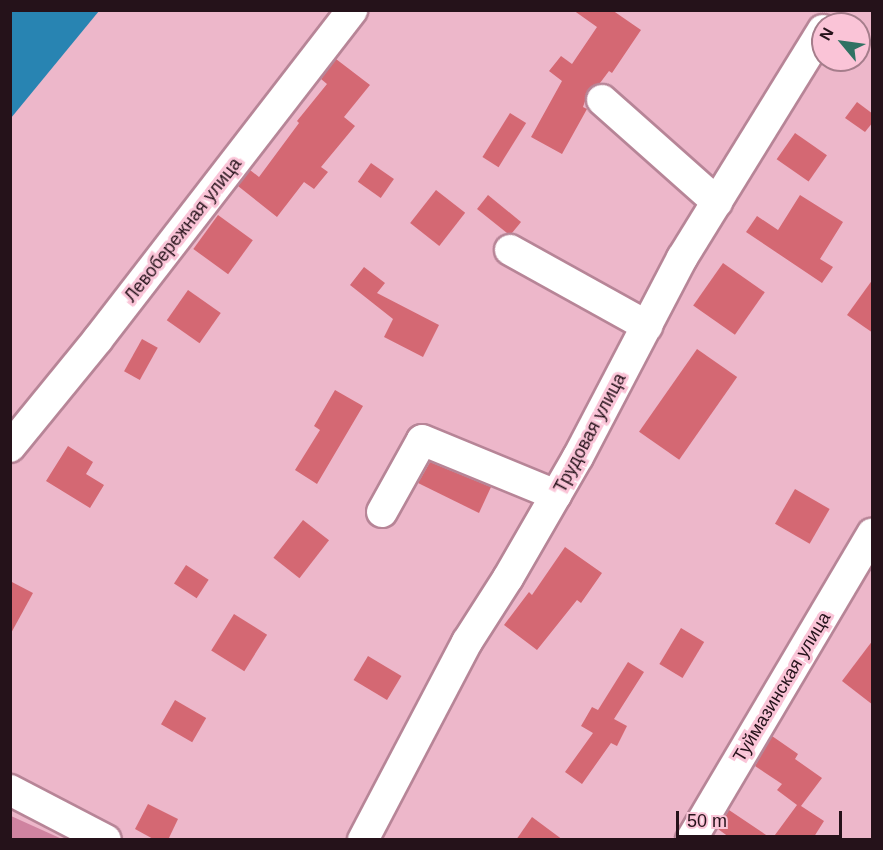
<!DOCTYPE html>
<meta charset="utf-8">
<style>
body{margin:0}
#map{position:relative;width:883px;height:850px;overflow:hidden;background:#edb7ca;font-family:Helvetica,sans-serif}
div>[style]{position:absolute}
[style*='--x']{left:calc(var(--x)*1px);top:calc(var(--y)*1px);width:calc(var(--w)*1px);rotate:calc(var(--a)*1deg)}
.green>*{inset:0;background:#cf83a0}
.water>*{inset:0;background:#2884b2}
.building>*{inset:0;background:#d46873;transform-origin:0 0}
.roads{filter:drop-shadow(2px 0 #b78597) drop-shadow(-2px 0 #b78597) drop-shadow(0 2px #b78597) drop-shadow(0 -2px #b78597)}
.minor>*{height:30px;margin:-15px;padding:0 15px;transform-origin:15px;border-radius:15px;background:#fff}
span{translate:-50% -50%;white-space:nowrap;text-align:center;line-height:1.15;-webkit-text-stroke:6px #fac4d7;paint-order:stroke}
.street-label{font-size:18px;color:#25121a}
.frame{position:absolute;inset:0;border:12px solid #25121a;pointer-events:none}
.north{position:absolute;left:811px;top:12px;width:60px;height:60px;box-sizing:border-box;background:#fac4d7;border:2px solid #a57d8b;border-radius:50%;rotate:299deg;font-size:16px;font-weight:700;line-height:24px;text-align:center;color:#25121a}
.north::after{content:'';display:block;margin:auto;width:21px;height:27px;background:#307263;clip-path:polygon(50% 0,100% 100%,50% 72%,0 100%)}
.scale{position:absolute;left:676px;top:811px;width:166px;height:27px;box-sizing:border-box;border:3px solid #25121a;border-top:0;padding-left:8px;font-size:18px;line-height:21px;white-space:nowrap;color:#25121a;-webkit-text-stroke:4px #fac4d7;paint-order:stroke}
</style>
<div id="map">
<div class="green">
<div style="clip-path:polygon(11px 816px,62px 839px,11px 839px)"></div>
</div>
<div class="water">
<div style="clip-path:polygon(11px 10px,99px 11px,11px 118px,10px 11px)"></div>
</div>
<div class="building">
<div style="clip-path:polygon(573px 10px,612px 10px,641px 30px,612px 73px,609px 71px,600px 83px,589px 89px,583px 107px,587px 109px,562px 154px,531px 137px,562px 81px,549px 71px,561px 56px,572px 64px,597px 27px)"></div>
<div style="clip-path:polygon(336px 59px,370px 85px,344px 117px,355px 126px,321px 167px,328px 172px,314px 189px,304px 182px,277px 217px,238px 186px,250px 170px,259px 177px,299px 123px,297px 121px,327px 84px,321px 79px)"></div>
<div style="clip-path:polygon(857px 102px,873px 114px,873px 122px,865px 132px,845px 118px)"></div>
<div style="left:510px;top:113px;width:19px;height:52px;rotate:32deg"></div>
<div style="left:795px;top:133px;width:39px;height:32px;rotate:35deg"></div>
<div style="left:371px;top:163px;width:28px;height:23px;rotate:35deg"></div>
<div style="left:436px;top:190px;width:37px;height:42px;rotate:38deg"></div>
<div style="clip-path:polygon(488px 195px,521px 222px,512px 233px,507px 233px,477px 209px)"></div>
<div style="clip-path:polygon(800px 195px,843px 222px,820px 259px,833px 267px,822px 283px,746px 232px,757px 216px,778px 230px)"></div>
<div style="left:218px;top:215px;width:43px;height:42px;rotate:36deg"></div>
<div style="left:723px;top:263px;width:51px;height:52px;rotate:35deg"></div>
<div style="clip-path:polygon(364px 267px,385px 283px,377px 293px,439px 325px,423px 357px,384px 337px,393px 319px,350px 285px)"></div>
<div style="clip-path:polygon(873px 279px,873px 333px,847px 315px)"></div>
<div style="left:188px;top:290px;width:40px;height:37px;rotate:35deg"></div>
<div style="left:142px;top:339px;width:18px;height:37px;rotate:29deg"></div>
<div style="left:697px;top:349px;width:49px;height:101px;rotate:35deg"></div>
<div style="clip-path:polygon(335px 390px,363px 406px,317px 484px,295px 470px,320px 430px,314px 426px)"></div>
<div style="clip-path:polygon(68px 446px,93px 462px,86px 474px,104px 485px,90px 508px,46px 481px)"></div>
<div style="clip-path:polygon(430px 462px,491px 487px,479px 513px,418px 483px)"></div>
<div style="left:795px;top:489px;width:40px;height:40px;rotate:30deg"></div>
<div style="left:303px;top:520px;width:33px;height:48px;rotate:38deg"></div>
<div style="clip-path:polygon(565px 547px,602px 573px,581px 603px,577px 600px,537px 650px,504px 625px,529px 592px,532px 595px)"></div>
<div style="left:186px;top:565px;width:27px;height:22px;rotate:33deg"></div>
<div style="clip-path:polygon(10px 581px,33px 593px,10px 635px)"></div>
<div style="left:234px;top:614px;width:39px;height:43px;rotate:32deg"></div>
<div style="left:681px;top:628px;width:27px;height:42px;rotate:31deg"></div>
<div style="clip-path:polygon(873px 640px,873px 705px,842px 681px)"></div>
<div style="left:368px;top:656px;width:39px;height:28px;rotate:31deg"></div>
<div style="clip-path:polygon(628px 662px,644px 672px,614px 719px,627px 726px,617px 746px,611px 743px,582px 784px,565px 772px,593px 733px,581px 726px,592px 707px,598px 710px)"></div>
<div style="left:175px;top:700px;width:36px;height:28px;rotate:30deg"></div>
<div style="clip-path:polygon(772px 736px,798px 754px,795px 759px,822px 778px,801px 806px,824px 821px,812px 840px,733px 840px,718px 829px,729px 810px,772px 839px,797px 805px,777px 790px,782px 784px,755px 766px)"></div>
<div style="clip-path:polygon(148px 804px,178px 819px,168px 840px,155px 840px,135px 829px)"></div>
<div style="clip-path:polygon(532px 817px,563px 840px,516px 840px)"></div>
</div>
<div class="roads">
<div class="minor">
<div style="--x:602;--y:100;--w:154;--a:41.6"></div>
<div style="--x:510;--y:250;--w:157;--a:29"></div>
<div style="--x:10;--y:447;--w:139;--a:-50.8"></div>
<div style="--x:98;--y:339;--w:416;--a:-52.3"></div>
<div style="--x:382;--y:512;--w:82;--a:-60.9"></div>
<div style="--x:422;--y:440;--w:145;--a:22.3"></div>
<div style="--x:10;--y:790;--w:108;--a:27.5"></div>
<div style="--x:363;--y:840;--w:224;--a:-62.3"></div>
<div style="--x:467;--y:642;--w:76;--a:-57.4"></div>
<div style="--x:508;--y:578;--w:140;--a:-60"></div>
<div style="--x:578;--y:457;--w:225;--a:-62.4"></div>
<div style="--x:682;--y:258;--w:268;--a:-58.3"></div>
<div style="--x:691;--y:840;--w:356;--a:-59.4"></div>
</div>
</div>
<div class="street-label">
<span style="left:183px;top:230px;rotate:-52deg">Левобережная улица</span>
<span style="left:590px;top:433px;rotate:-62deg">Трудовая улица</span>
<span style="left:782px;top:687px;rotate:-59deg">Туймазинская улица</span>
</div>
<div class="frame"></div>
<div class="north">N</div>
<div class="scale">50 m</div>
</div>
